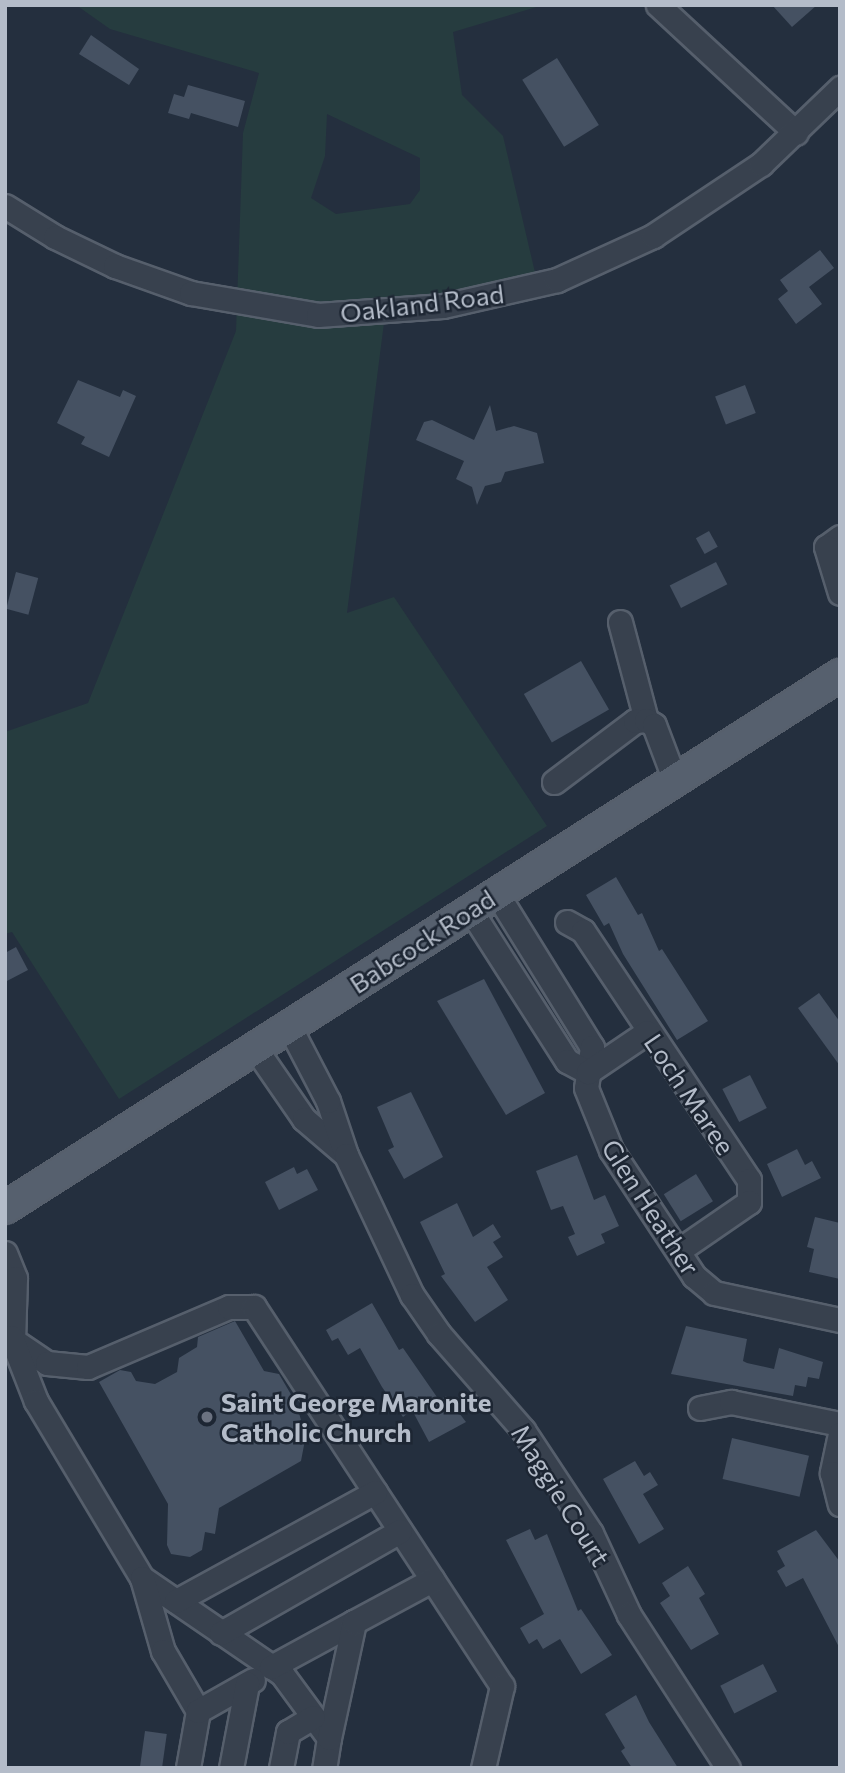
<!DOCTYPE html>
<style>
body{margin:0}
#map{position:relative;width:845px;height:1773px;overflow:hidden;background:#242f3e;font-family:Commissioner,sans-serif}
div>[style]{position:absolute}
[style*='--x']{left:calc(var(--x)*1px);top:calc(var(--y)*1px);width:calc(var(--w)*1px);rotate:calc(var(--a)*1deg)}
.green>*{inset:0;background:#263c3f}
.building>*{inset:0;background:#455162;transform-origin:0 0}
.roads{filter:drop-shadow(2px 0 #565f6c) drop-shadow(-2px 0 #565f6c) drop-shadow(0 2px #565f6c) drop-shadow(0 -2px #565f6c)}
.minor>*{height:23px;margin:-11.5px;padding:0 11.5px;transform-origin:11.5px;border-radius:11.5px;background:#38414e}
.major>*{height:30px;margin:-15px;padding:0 15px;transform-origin:15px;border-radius:15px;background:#56606e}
.dots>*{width:19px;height:19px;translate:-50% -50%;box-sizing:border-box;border:4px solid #1d2633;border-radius:50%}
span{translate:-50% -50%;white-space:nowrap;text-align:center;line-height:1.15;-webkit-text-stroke:5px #1d2633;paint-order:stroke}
.street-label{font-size:26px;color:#b4bcc9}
.poi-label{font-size:26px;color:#b4bcc9;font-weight:700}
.left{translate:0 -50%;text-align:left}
.frame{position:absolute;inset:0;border:7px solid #b4bcc9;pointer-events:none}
</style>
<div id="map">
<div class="green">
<div style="clip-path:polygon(evenodd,76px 5px,543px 5px,453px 32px,462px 95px,503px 136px,537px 281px,386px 307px,347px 613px,394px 597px,547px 826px,119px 1099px,12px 932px,5px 934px,5px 732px,88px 703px,236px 331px,243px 133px,259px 73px,110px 29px,76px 5px,327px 114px,420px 158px,420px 190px,410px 204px,336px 214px,311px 198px,325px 156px,327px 114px)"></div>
</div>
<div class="building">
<div style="clip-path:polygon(772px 5px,817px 5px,792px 27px)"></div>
<div style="clip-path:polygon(91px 35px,139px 69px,129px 85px,79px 54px)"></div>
<div style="left:557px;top:58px;width:79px;height:41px;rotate:58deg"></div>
<div style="clip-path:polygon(188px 85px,245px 101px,238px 127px,191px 113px,189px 119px,168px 113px,174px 94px,184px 97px)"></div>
<div style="clip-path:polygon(820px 250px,834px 268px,809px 287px,822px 304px,796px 324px,778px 299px,788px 291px,780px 280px)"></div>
<div style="clip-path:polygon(78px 380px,120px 397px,123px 390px,136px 396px,109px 457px,81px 444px,85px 437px,57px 423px)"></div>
<div style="left:745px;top:385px;width:30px;height:32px;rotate:69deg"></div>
<div style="clip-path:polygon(490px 405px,496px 431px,514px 426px,537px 433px,544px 463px,505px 472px,501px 482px,485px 486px,477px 505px,472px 487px,456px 479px,464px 461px,416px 440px,424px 422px,432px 420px,474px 440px)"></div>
<div style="left:709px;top:531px;width:18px;height:15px;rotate:61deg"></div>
<div style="left:716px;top:562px;width:25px;height:52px;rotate:63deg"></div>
<div style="left:16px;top:572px;width:23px;height:38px;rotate:15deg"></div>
<div style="left:581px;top:661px;width:56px;height:66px;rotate:60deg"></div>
<div style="clip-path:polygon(616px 877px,638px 915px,642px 913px,659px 951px,662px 949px,708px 1021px,677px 1040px,623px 954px,609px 923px,604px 926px,586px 895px)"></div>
<div style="clip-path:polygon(16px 947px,28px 970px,5px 982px,5px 953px)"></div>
<div style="clip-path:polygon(484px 979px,545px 1093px,506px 1115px,437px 1001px)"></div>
<div style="clip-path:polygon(819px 993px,840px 1022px,840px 1066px,798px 1008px)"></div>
<div style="left:750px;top:1075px;width:37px;height:31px;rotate:63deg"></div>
<div style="clip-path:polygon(411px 1092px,443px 1157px,404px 1179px,388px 1150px,394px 1147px,377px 1107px)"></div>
<div style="clip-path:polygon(797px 1149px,805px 1165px,812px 1161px,821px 1178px,782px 1197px,767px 1164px)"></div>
<div style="clip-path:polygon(577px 1155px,594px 1200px,605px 1195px,619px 1226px,601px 1234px,605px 1243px,577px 1256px,568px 1237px,575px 1234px,563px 1206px,551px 1210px,536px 1171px)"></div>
<div style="clip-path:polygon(294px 1167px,297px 1174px,307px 1169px,318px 1190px,279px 1210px,265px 1182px)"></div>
<div style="left:696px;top:1174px;width:32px;height:38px;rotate:58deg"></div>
<div style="clip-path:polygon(457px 1203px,473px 1237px,493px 1224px,501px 1237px,493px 1242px,503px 1257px,487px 1267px,508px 1300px,475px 1322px,441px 1276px,445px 1274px,420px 1222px)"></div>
<div style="clip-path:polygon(815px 1217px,840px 1223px,840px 1279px,809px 1272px,814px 1249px,807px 1247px)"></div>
<div style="clip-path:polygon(372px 1303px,399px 1350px,403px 1348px,439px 1400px,446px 1396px,466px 1422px,429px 1442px,412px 1410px,403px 1417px,382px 1387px,360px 1348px,348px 1355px,338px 1338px,332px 1341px,326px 1330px)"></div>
<div style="clip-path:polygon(235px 1321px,264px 1371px,279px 1374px,296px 1403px,301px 1420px,296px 1424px,305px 1440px,301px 1461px,219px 1508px,215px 1534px,205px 1532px,202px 1550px,190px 1557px,171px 1554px,167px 1545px,168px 1504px,99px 1382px,120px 1370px,131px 1372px,136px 1381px,155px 1384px,177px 1372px,179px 1358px,197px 1347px,198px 1337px)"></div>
<div style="clip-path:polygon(686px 1326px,747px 1339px,743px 1361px,747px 1363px,774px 1369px,779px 1348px,823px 1362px,819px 1379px,808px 1377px,806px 1387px,795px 1385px,793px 1396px,671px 1374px)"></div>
<div style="left:732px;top:1438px;width:79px;height:42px;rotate:13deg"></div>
<div style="clip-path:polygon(635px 1461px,644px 1476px,650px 1472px,658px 1485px,643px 1494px,664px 1529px,639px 1544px,603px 1479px)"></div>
<div style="clip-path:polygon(530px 1529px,535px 1540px,547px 1534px,578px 1611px,581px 1609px,612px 1655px,581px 1674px,560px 1639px,543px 1649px,537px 1639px,529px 1644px,520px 1628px,544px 1614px,506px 1540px)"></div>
<div style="clip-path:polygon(816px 1530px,840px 1562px,840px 1649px,803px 1578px,786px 1587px,777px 1571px,785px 1566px,777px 1551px)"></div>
<div style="clip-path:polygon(688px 1566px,705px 1594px,699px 1598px,719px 1634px,691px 1650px,660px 1603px,670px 1596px,662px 1583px)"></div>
<div style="left:763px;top:1664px;width:31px;height:48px;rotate:63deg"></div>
<div style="clip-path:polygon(636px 1695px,649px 1722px,678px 1768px,632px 1768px,621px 1751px,625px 1748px,605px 1714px)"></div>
<div style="left:145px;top:1731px;width:22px;height:37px;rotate:8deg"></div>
</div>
<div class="roads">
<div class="minor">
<div style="--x:658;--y:5;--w:188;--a:42.8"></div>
<div style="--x:5;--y:206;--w:59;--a:31.8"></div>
<div style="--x:55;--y:237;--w:67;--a:25.8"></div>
<div style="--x:115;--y:266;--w:81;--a:19.6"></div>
<div style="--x:191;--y:293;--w:129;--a:9.8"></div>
<div style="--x:318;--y:315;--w:125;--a:-4.1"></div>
<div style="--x:443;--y:306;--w:117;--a:-12.8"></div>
<div style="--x:557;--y:280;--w:106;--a:-24.6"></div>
<div style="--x:653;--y:236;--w:130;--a:-33.7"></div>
<div style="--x:761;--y:164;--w:110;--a:-43.9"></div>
<div style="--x:840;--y:537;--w:17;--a:144"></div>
<div style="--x:826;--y:547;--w:48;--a:73.1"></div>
<div style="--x:620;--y:622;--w:101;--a:75.1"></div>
<div style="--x:554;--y:782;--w:101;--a:-37"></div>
<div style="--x:635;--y:721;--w:11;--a:-5"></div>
<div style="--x:646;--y:720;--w:9;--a:32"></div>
<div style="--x:654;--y:725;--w:57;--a:69.3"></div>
<div style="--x:497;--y:894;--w:180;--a:58.2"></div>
<div style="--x:592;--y:1047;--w:41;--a:98.3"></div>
<div style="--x:586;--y:1088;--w:67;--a:68"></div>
<div style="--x:611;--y:1150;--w:151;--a:56.6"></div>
<div style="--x:694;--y:1276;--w:26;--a:40"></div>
<div style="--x:714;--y:1293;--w:129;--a:12.1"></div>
<div style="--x:471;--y:911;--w:178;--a:57.4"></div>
<div style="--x:567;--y:1061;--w:24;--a:28"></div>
<div style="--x:567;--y:922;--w:18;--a:29"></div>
<div style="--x:583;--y:931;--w:299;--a:56.3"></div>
<div style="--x:749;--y:1180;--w:22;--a:90"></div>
<div style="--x:749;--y:1202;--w:86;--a:145.4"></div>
<div style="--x:255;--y:1048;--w:86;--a:55.4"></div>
<div style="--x:304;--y:1119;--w:55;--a:40.6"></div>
<div style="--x:346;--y:1155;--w:57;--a:-108.4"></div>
<div style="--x:328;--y:1101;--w:85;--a:-117.5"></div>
<div style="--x:588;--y:1072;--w:71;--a:-34.1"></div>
<div style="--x:346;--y:1155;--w:155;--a:64.8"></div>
<div style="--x:412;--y:1295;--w:47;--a:55.3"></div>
<div style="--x:439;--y:1334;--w:128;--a:48.8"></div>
<div style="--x:523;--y:1430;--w:123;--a:56.6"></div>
<div style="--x:591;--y:1533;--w:90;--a:65.1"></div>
<div style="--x:629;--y:1615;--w:182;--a:57.1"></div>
<div style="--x:5;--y:1253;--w:27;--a:68"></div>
<div style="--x:15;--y:1278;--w:62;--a:91.8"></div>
<div style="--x:13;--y:1340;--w:41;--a:34.1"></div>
<div style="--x:47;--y:1363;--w:41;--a:5.6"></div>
<div style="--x:88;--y:1367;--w:153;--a:-23.1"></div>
<div style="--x:229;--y:1307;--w:25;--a:0"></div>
<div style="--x:254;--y:1307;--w:453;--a:56.8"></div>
<div style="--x:502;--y:1686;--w:84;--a:103"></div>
<div style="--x:11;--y:1337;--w:69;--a:68.7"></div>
<div style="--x:36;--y:1401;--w:206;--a:59.1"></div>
<div style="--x:142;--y:1578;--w:170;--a:34.4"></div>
<div style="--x:282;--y:1674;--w:79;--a:53.7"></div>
<div style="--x:329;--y:1738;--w:30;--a:99"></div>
<div style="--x:700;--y:1408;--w:32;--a:-11"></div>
<div style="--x:731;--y:1402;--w:111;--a:11.4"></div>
<div style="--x:840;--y:1434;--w:40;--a:102"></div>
<div style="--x:832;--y:1473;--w:32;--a:76"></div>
<div style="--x:142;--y:1578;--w:76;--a:74"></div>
<div style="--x:163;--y:1651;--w:69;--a:59.7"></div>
<div style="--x:198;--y:1711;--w:58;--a:100"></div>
<div style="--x:176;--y:1601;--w:227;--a:-28.7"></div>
<div style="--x:221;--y:1633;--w:206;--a:-29.7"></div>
<div style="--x:271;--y:1667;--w:94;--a:-28.5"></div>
<div style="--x:198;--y:1711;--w:63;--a:-29.4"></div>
<div style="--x:329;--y:1738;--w:119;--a:-77.8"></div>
<div style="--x:354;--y:1622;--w:89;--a:-28.3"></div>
<div style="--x:231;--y:1768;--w:86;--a:-79.2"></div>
<div style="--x:281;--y:1768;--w:37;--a:-79"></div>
<div style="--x:288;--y:1732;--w:29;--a:-31"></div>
</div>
<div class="major">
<div style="--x:5;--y:1208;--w:991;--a:-32.55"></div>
</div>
</div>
<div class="dots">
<div style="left:207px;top:1417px;background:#6b7280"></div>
</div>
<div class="street-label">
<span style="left:422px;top:303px;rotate:-7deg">Oakland Road</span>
<span style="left:422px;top:941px;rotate:-33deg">Babcock Road</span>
<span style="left:690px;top:1094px;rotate:56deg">Loch Maree</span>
<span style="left:651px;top:1207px;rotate:57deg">Glen Heather</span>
<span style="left:561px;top:1495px;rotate:58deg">Maggie Court</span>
</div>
<div class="poi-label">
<span class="left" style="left:221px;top:1417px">Saint George Maronite<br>Catholic Church</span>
</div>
<div class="frame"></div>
</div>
